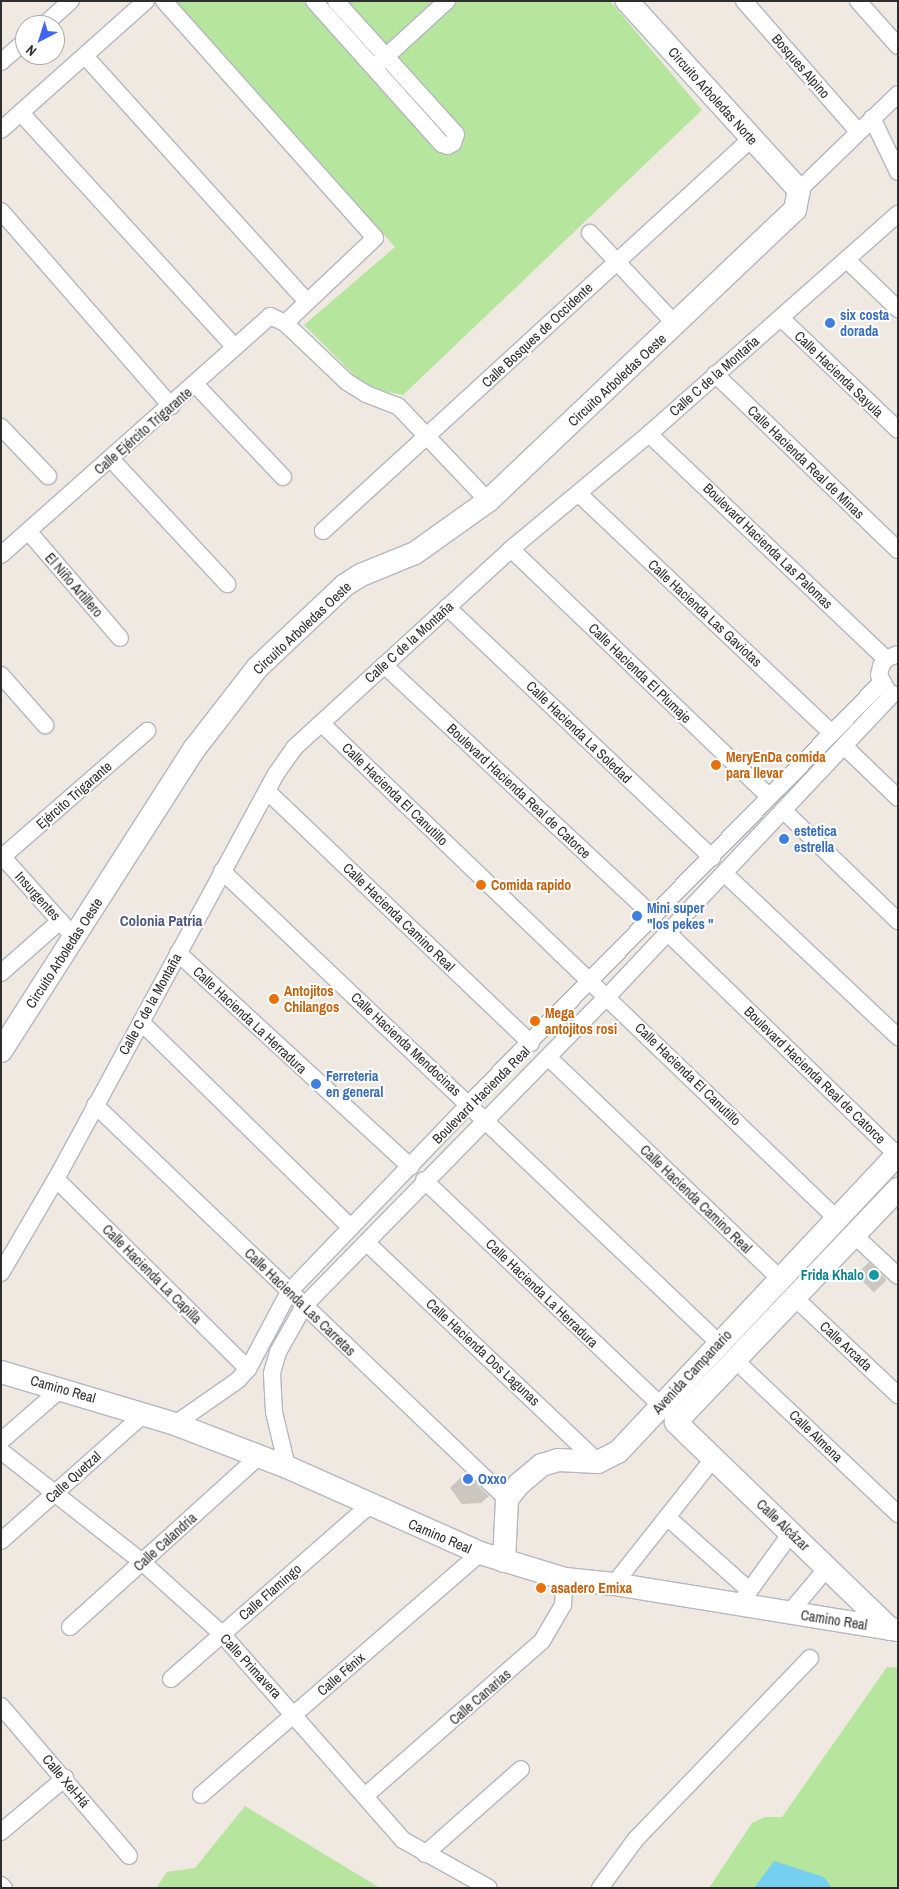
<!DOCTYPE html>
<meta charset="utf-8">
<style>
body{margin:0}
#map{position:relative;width:899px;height:1889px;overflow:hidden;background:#efe9e1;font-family:"Archivo Narrow",sans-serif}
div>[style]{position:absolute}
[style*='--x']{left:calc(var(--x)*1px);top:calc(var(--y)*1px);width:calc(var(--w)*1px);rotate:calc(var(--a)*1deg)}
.green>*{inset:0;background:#b6e59e}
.water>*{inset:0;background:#75cff0}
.building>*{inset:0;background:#cbc7bf;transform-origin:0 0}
.roads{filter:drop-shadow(1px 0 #b4b7c1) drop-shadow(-1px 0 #b4b7c1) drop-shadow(0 1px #b4b7c1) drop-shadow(0 -1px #b4b7c1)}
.street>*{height:16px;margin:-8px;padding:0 8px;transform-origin:8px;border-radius:8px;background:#fff}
.secondary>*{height:22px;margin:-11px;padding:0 11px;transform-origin:11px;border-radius:11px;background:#fff}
.dots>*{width:14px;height:14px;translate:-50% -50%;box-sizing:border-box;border:2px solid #fff;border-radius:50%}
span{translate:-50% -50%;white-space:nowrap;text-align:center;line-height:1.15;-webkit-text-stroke:4px #fff;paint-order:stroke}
.street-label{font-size:14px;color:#2e2e2e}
.shop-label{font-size:14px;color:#366cbe;font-weight:700}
.left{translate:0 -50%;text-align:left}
.food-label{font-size:14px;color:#c56008;font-weight:700}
.culture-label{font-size:14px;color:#0d838f;font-weight:700}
.right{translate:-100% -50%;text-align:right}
.neighbourhood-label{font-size:15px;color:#4d5680;font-weight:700}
.frame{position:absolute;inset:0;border:2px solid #2e2e2e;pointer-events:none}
.north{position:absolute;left:15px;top:15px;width:50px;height:50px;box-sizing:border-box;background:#fff;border:1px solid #ababab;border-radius:50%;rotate:220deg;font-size:14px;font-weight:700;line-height:20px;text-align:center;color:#2e2e2e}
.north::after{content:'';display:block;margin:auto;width:18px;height:22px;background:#4264fb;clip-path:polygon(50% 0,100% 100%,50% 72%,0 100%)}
</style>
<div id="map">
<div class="green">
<div style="clip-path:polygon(176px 1px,610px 1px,702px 110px,403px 395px,367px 388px,304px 325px,395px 247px)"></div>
<div style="clip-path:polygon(887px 1667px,898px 1668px,898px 1888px,709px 1888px,752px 1823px,765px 1817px,782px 1817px)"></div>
<div style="clip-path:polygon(245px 1806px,380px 1888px,156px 1888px,167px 1872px,195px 1868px)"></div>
</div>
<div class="water">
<div style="clip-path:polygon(774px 1861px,824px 1877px,832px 1888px,754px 1888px)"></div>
</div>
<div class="building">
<div style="left:869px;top:1262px;width:25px;height:18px;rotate:45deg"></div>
<div style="clip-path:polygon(465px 1473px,489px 1496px,481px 1503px,462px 1504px,450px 1488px)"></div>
</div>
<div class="roads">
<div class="street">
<div style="--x:164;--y:1;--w:317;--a:48.3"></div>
<div style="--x:375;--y:238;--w:124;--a:136.6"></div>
<div style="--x:314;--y:1;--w:192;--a:48.2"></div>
<div style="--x:442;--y:144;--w:6;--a:18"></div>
<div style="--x:448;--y:146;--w:6;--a:-31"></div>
<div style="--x:453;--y:143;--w:9;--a:-72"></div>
<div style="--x:456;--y:134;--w:179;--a:-132.1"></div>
<div style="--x:744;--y:1;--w:173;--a:48.8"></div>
<div style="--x:858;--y:1;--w:60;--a:48.4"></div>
<div style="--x:44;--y:25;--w:36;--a:-42"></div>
<div style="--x:85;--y:56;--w:331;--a:47.9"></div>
<div style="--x:1;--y:62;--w:32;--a:-41"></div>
<div style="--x:379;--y:63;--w:92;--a:-42.4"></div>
<div style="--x:21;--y:113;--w:317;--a:47.6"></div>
<div style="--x:872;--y:118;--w:60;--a:64.3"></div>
<div style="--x:1;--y:130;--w:194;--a:-41.7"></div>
<div style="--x:799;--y:190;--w:138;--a:-44.1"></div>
<div style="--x:1;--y:211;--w:259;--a:48.9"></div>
<div style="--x:590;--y:233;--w:126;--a:46.9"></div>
<div style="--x:847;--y:260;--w:71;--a:43.9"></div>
<div style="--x:781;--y:318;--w:162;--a:43.7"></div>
<div style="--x:715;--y:374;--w:254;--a:43.9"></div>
<div style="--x:195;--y:384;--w:128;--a:46.6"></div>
<div style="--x:1;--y:427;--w:68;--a:46.2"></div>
<div style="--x:649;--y:434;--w:327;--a:43.5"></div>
<div style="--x:111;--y:459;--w:171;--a:47.1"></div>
<div style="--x:579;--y:494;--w:348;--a:43.4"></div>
<div style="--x:28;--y:531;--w:141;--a:49.3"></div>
<div style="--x:323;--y:531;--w:580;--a:-42.49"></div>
<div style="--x:511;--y:549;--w:357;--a:43.8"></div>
<div style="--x:1;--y:555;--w:360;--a:-41.6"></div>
<div style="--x:270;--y:316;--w:17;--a:25"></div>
<div style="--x:285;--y:323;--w:86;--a:43.6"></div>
<div style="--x:347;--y:382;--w:22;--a:32"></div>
<div style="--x:366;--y:394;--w:34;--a:21"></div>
<div style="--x:398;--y:406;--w:131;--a:46.5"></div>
<div style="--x:447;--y:607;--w:365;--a:43.4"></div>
<div style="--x:384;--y:665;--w:369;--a:43"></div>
<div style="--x:1;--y:675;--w:67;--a:48.7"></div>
<div style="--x:887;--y:690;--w:17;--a:-118"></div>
<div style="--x:879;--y:675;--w:9;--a:-77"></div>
<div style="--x:881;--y:666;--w:9;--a:-54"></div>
<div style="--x:886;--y:659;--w:13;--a:-23"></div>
<div style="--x:321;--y:723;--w:714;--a:43.87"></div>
<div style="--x:844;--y:746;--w:75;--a:43.9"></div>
<div style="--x:267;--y:791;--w:365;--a:43.7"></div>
<div style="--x:783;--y:810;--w:160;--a:44"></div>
<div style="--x:1;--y:855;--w:110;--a:48.3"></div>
<div style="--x:1;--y:858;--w:194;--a:-41"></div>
<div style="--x:222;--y:871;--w:685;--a:43.52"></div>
<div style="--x:725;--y:874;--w:238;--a:43.3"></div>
<div style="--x:667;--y:932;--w:320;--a:44.1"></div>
<div style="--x:178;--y:953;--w:316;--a:42.6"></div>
<div style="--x:1;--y:973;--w:79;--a:-41.4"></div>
<div style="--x:141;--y:1022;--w:294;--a:44.4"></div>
<div style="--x:548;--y:1057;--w:320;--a:43.7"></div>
<div style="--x:95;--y:1105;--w:570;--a:43.72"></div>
<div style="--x:56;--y:1179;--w:270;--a:44.7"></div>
<div style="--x:424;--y:1180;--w:326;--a:43.6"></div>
<div style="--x:854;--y:1235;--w:60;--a:43"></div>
<div style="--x:367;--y:1243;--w:318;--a:43.5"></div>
<div style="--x:1;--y:1273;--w:109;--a:-59.7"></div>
<div style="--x:56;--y:1179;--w:461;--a:-61.5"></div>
<div style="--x:276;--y:774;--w:32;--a:-55"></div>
<div style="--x:294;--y:748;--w:294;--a:-42.5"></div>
<div style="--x:511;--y:549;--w:180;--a:-39.8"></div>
<div style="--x:649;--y:434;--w:332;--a:-41.5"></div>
<div style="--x:794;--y:1297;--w:143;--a:43.3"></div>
<div style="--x:734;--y:1359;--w:226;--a:43.4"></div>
<div style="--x:175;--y:1424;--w:77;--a:-34.9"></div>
<div style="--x:238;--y:1380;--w:15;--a:-48"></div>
<div style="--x:248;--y:1369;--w:87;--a:-62"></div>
<div style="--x:289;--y:1292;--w:260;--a:-46.2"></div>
<div style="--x:469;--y:1104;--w:589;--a:-45.62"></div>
<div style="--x:1;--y:1441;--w:81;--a:-41"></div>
<div style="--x:1;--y:1451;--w:179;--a:38.2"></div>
<div style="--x:142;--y:1562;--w:108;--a:42"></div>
<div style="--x:222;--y:1634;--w:274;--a:48.7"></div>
<div style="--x:403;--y:1840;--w:98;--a:29.2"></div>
<div style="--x:287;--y:1467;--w:57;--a:-103.3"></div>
<div style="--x:274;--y:1412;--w:39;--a:-93"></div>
<div style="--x:272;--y:1373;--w:22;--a:-74"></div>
<div style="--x:278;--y:1352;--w:53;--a:-60.5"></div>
<div style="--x:304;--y:1306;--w:434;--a:-45.6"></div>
<div style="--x:608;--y:996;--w:415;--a:-46.7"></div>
<div style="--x:667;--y:1517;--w:110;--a:41.7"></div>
<div style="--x:1;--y:1541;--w:193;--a:-41.6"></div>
<div style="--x:614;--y:1584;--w:161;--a:-51.6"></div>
<div style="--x:744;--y:1598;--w:80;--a:-54.1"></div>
<div style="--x:790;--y:1612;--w:57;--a:-49.9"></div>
<div style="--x:70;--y:1627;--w:255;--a:-42.1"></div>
<div style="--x:171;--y:1679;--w:264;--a:-41.2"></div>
<div style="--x:1;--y:1706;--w:197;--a:49.5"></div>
<div style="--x:201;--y:1795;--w:369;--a:-40.9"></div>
<div style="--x:365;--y:1796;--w:235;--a:-41.2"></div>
<div style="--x:542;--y:1641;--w:42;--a:-59.7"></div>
<div style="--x:563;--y:1605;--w:26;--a:-86"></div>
<div style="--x:1;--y:1832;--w:84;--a:-40.2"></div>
<div style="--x:425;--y:1854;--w:128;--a:-41.5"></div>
<div style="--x:1;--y:1885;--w:4;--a:45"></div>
<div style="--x:600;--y:1888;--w:61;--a:-53.7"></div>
<div style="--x:636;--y:1839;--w:251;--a:-46.1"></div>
</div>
<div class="secondary">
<div style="--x:1;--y:1051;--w:360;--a:-57.4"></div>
<div style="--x:195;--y:748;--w:101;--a:-52.2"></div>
<div style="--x:257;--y:668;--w:121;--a:-43.3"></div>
<div style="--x:345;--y:585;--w:19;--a:-32"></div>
<div style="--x:361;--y:575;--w:58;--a:-22.2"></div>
<div style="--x:415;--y:553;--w:90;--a:-35.5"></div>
<div style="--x:488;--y:501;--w:423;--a:-43.5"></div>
<div style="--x:795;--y:210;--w:20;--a:-79"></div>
<div style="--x:799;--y:190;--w:256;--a:-132.3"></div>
<div style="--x:1;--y:1372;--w:182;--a:16.6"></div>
<div style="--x:175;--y:1424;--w:120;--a:21"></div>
<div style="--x:287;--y:1467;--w:211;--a:24"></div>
<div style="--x:480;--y:1553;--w:89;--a:17"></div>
<div style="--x:565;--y:1579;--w:49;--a:5.8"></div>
<div style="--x:614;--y:1584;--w:288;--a:9.2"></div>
<div style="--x:504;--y:1561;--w:62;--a:-87.2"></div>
<div style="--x:507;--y:1499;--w:19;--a:-51"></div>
<div style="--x:519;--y:1484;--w:30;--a:-40"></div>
<div style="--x:542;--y:1465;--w:17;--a:-17"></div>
<div style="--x:558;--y:1460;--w:40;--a:2.9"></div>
<div style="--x:598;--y:1462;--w:22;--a:-27"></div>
<div style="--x:618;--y:1452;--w:409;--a:-46.8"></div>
<div style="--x:890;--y:1629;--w:298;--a:-136"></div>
<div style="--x:676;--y:1422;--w:322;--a:-46.4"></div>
</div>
</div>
<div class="dots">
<div style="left:830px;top:323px;background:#3f7fe0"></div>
<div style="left:716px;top:765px;background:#e8710a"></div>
<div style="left:784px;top:839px;background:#3f7fe0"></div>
<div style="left:481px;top:885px;background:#e8710a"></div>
<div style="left:637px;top:916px;background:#3f7fe0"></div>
<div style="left:274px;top:999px;background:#e8710a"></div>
<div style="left:535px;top:1021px;background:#e8710a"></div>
<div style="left:316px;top:1084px;background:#3f7fe0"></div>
<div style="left:874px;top:1275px;background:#0f9aa8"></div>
<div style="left:468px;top:1479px;background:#3f7fe0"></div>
<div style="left:541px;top:1588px;background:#e8710a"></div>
</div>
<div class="street-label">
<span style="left:801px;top:66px;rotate:49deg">Bosques Alpino</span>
<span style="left:713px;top:96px;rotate:48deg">Circuito Arboledas Norte</span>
<span style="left:537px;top:335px;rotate:-43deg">Calle Bosques de Occidente</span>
<span style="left:839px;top:374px;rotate:44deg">Calle Hacienda Sayula</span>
<span style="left:714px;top:376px;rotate:-41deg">Calle C de la Montaña</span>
<span style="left:617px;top:380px;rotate:-43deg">Circuito Arboledas Oeste</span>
<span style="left:143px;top:431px;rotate:-41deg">Calle Ejército Trigarante</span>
<span style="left:806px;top:462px;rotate:44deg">Calle Hacienda Real de Minas</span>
<span style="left:768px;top:546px;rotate:44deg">Boulevard Hacienda Las Palomas</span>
<span style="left:74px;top:585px;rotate:49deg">El Niño Artillero</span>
<span style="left:705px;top:613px;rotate:43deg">Calle Hacienda Las Gaviotas</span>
<span style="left:302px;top:628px;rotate:-43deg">Circuito Arboledas Oeste</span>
<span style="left:409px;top:642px;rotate:-42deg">Calle C de la Montaña</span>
<span style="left:640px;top:673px;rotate:44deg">Calle Hacienda El Plumaje</span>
<span style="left:579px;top:732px;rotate:44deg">Calle Hacienda La Soledad</span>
<span style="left:519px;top:791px;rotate:43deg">Boulevard Hacienda Real de Catorce</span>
<span style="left:395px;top:794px;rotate:44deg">Calle Hacienda El Canutillo</span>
<span style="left:74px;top:795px;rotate:-41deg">Ejército Trigarante</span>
<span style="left:38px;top:896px;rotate:48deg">Insurgentes</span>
<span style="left:399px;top:917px;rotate:44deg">Calle Hacienda Camino Real</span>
<span style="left:64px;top:953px;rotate:-57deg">Circuito Arboledas Oeste</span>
<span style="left:150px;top:1004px;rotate:-61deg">Calle C de la Montaña</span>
<span style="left:250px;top:1020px;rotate:43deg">Calle Hacienda La Herradura</span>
<span style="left:406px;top:1044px;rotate:43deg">Calle Hacienda Mendocinas</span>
<span style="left:688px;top:1074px;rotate:44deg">Calle Hacienda El Canutillo</span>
<span style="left:815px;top:1075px;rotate:44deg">Boulevard Hacienda Real de Catorce</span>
<span style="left:481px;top:1095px;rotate:-45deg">Boulevard Hacienda Real</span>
<span style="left:696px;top:1199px;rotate:44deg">Calle Hacienda Camino Real</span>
<span style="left:152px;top:1274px;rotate:45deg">Calle Hacienda La Capilla</span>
<span style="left:542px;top:1293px;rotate:44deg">Calle Hacienda La Herradura</span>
<span style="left:300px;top:1302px;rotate:44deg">Calle Hacienda Las Carretas</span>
<span style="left:846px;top:1346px;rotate:43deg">Calle Arcada</span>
<span style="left:483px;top:1352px;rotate:43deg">Calle Hacienda Dos Lagunas</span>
<span style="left:692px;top:1372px;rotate:-47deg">Avenida Campanario</span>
<span style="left:63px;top:1389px;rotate:16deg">Camino Real</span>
<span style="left:816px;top:1436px;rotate:44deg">Calle Almena</span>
<span style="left:73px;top:1477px;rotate:-42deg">Calle Quetzal</span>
<span style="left:783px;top:1525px;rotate:44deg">Calle Alcázar</span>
<span style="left:440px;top:1536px;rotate:23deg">Camino Real</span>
<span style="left:165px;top:1542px;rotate:-42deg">Calle Calandria</span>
<span style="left:270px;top:1592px;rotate:-41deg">Calle Flamingo</span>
<span style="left:834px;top:1620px;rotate:9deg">Camino Real</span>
<span style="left:251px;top:1666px;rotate:47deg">Calle Primavera</span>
<span style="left:341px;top:1674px;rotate:-41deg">Calle Fénix</span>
<span style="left:480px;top:1697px;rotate:-41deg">Calle Canarias</span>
<span style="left:66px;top:1781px;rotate:50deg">Calle Xel-Há</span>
</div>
<div class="shop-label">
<span class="left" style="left:840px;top:323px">six costa<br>dorada</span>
<span class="left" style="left:794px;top:839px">estetica<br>estrella</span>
<span class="left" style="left:647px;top:916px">Mini super<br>"los pekes "</span>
<span class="left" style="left:326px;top:1084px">Ferreteria<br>en general</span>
<span class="left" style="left:478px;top:1479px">Oxxo</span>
</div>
<div class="food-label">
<span class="left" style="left:726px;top:765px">MeryEnDa comida<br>para llevar</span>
<span class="left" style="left:491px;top:885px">Comida rapido</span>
<span class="left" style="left:284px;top:999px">Antojitos<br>Chilangos</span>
<span class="left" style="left:545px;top:1021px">Mega<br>antojitos rosi</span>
<span class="left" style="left:551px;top:1588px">asadero Emixa</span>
</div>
<div class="culture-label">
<span class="right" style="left:864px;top:1275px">Frida Khalo</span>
</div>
<div class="neighbourhood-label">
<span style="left:161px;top:921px">Colonia Patria</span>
</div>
<div class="frame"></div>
<div class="north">N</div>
</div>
